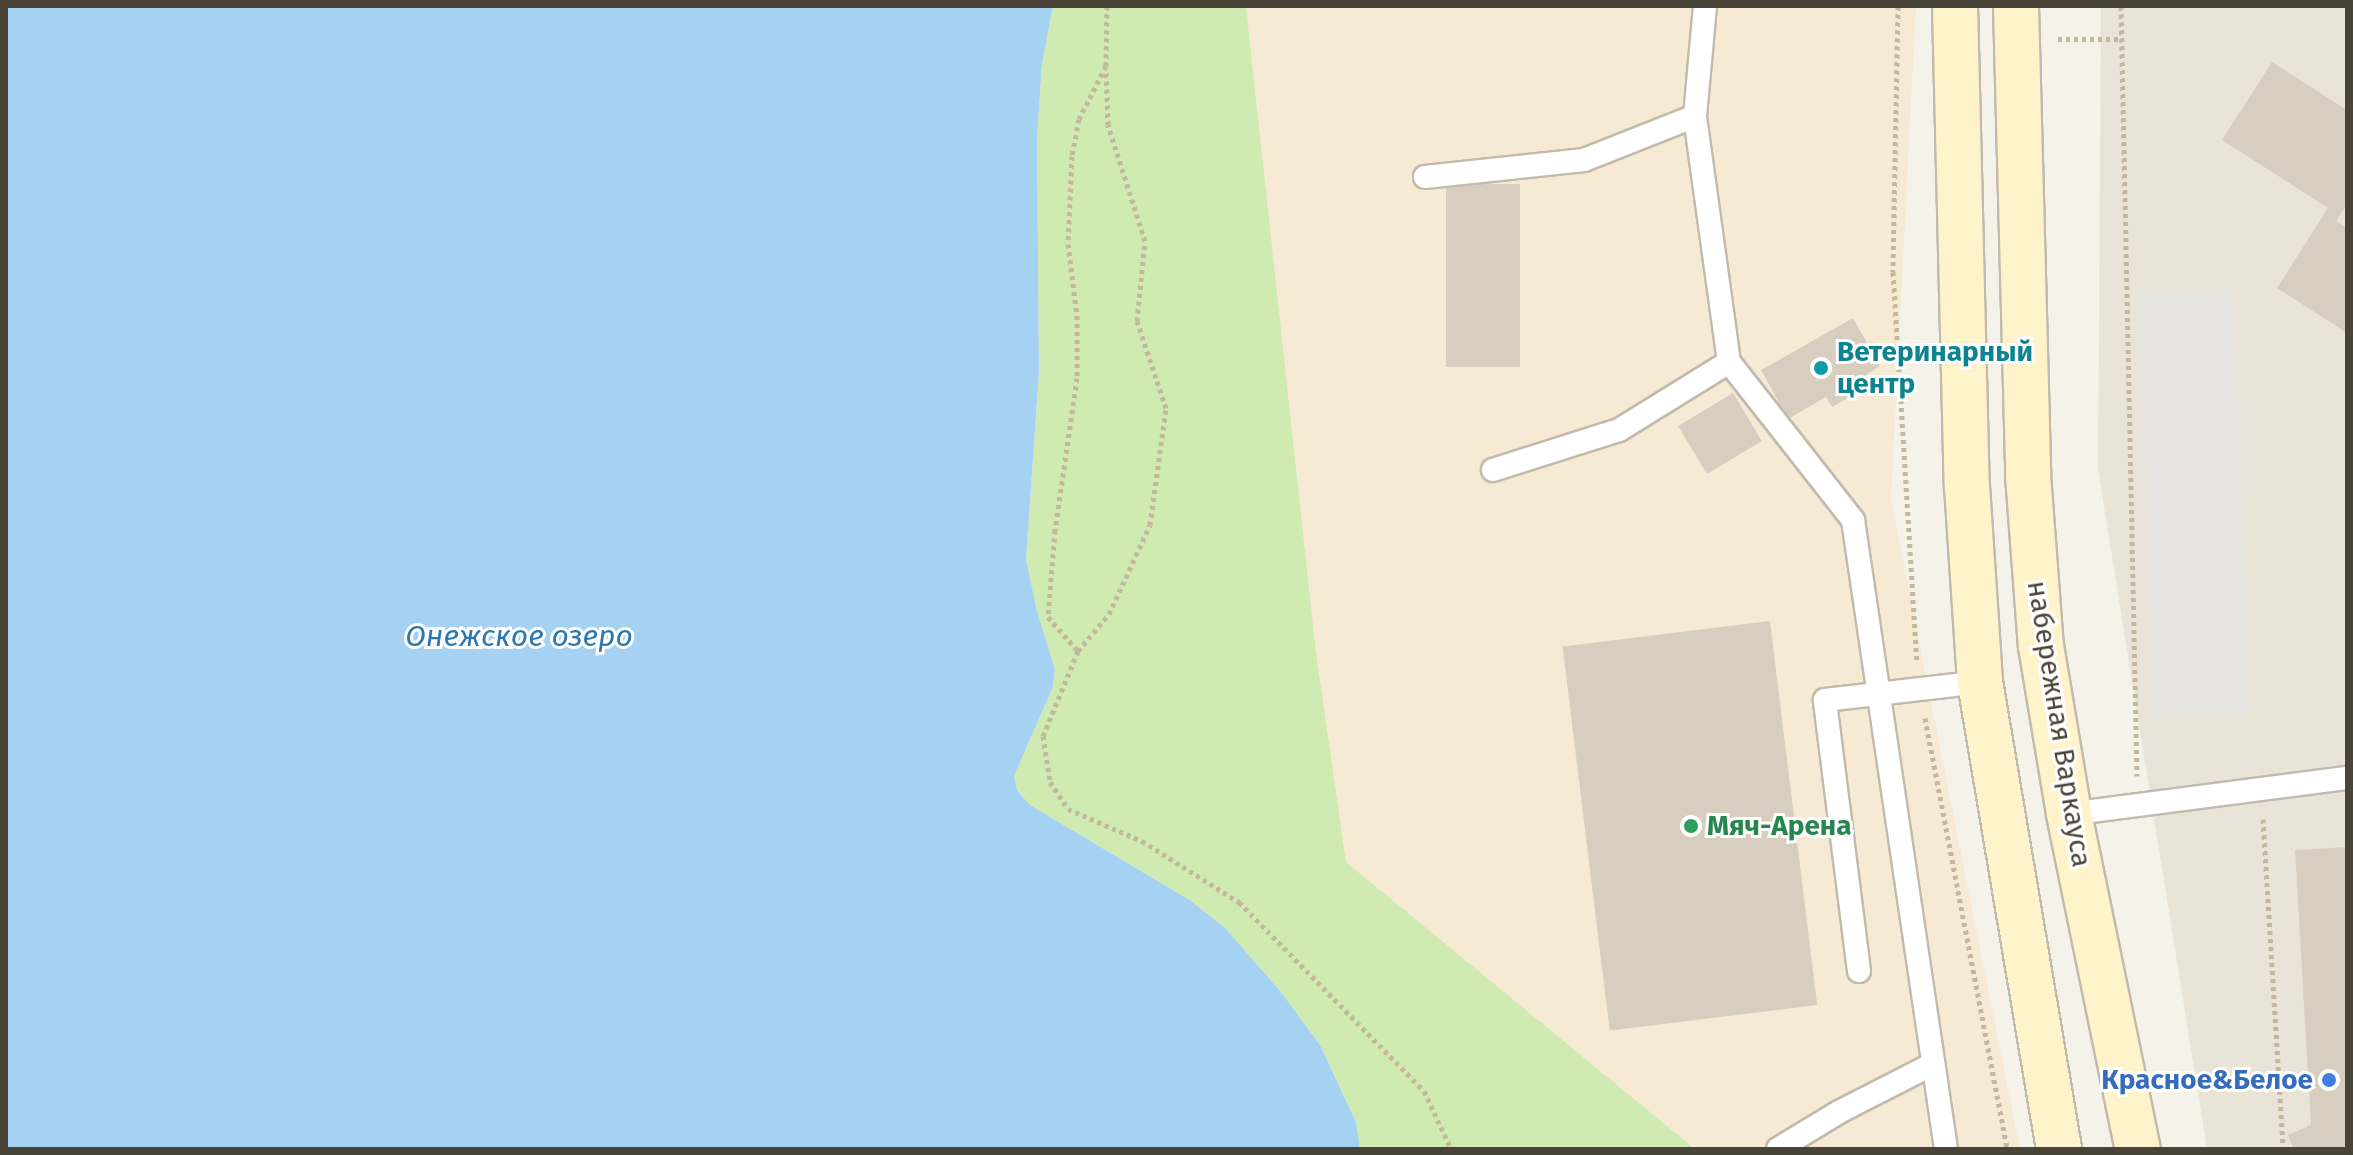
<!DOCTYPE html>
<meta charset="utf-8">
<style>
body{margin:0}
#map{position:relative;width:2353px;height:1155px;overflow:hidden;background:#f5f2ea;font-family:"Fira Sans",sans-serif}
div>[style]{position:absolute}
[style*='--x']{left:calc(var(--x)*1px);top:calc(var(--y)*1px);width:calc(var(--w)*1px);rotate:calc(var(--a)*1deg)}
.residential>*{inset:0;background:#eae4d8}
.commercial>*{inset:0;background:#f7ead5}
.green>*{inset:0;background:#d0ebb2}
.parking>*{inset:0;background:#e7e5e2;transform-origin:0 0}
.water>*{inset:0;background:#a5d2f3}
.building>*{inset:0;background:#d8cebf;transform-origin:0 0}
.path>*{height:5px;margin-top:-2.5px;transform-origin:0;background:repeating-linear-gradient(90deg,#c4b79d 0 4px,transparent 0 8px)}
.roads{filter:drop-shadow(2px 0 #c2baac) drop-shadow(-2px 0 #c2baac) drop-shadow(0 2px #c2baac) drop-shadow(0 -2px #c2baac)}
.service>*{height:22px;margin:-11px;padding:0 11px;transform-origin:11px;border-radius:11px;background:#fff}
.secondary>*{height:44px;margin:-22px;padding:0 22px;transform-origin:22px;border-radius:22px;background:#fff3cb}
.dots>*{width:22px;height:22px;translate:-50% -50%;box-sizing:border-box;border:4px solid #fff;border-radius:50%}
span{translate:-50% -50%;white-space:nowrap;text-align:center;line-height:1.15;-webkit-text-stroke:6px #fff;paint-order:stroke}
.culture-label{font-size:28px;color:#0d838f;font-weight:700}
.left{translate:0 -50%;text-align:left}
.street-label{font-size:28px;color:#4a4338}
.leisure-label{font-size:28px;color:#27864d;font-weight:700}
.shop-label{font-size:28px;color:#366cbe;font-weight:700}
.right{translate:-100% -50%;text-align:right}
.water-label{font-size:30px;color:#2a77b2;font-style:italic}
.frame{position:absolute;inset:0;border:8px solid #4a4338;pointer-events:none}
</style>
<div id="map">
<div class="residential">
<div style="clip-path:polygon(2101px 6px,2347px 6px,2347px 1149px,2207px 1149px,2098px 469px)"></div>
</div>
<div class="commercial">
<div style="clip-path:polygon(1246px 6px,1916px 6px,1891px 500px,2020px 1149px,1695px 1149px,1346px 862px,1316px 652px)"></div>
</div>
<div class="green">
<div style="clip-path:polygon(1053px 6px,1246px 6px,1316px 652px,1346px 862px,1695px 1149px,1360px 1149px,1356px 1122px,1320px 1045px,1281px 992px,1225px 928px,1191px 901px,1030px 805px,1017px 790px,1014px 776px,1053px 687px,1055px 669px,1037px 611px,1026px 559px,1039px 372px,1037px 138px,1042px 64px)"></div>
</div>
<div class="parking">
<div style="left:2234px;top:290px;width:424px;height:95px;rotate:88deg"></div>
</div>
<div class="water">
<div style="clip-path:polygon(6px 6px,1053px 6px,1042px 64px,1037px 138px,1039px 372px,1026px 559px,1037px 611px,1055px 669px,1053px 687px,1014px 776px,1017px 790px,1030px 805px,1191px 901px,1225px 928px,1281px 992px,1320px 1045px,1356px 1122px,1360px 1149px,6px 1149px)"></div>
</div>
<div class="building">
<div style="clip-path:polygon(2272px 62px,2347px 110px,2347px 204px,2336px 221px,2347px 228px,2347px 333px,2277px 288px,2328px 208px,2222px 140px)"></div>
<div style="left:1520px;top:184px;width:183px;height:74px;rotate:90deg"></div>
<div style="clip-path:polygon(1853px 318px,1880px 366px,1866px 375px,1871px 385px,1832px 407px,1826px 397px,1788px 419px,1761px 370px)"></div>
<div style="left:1733px;top:393px;width:56px;height:64px;rotate:59deg"></div>
<div style="left:1770px;top:621px;width:387px;height:209px;rotate:83deg"></div>
<div style="clip-path:polygon(2347px 847px,2347px 1149px,2294px 1149px,2288px 1135px,2311px 1125px,2295px 850px)"></div>
</div>
<div class="path">
<div style="--x:1107;--y:6;--w:60;--a:91"></div>
<div style="--x:1106;--y:66;--w:59;--a:117"></div>
<div style="--x:1079;--y:119;--w:38;--a:101"></div>
<div style="--x:1072;--y:156;--w:88;--a:92.6"></div>
<div style="--x:1068;--y:244;--w:73;--a:82.9"></div>
<div style="--x:1077;--y:316;--w:62;--a:90"></div>
<div style="--x:1077;--y:378;--w:154;--a:98.2"></div>
<div style="--x:1055;--y:530;--w:87;--a:94.6"></div>
<div style="--x:1048;--y:617;--w:45;--a:48.6"></div>
<div style="--x:1078;--y:651;--w:92;--a:112.4"></div>
<div style="--x:1043;--y:736;--w:47;--a:81.3"></div>
<div style="--x:1050;--y:782;--w:32;--a:56"></div>
<div style="--x:1068;--y:809;--w:81;--a:23.4"></div>
<div style="--x:1142;--y:841;--w:115;--a:32.2"></div>
<div style="--x:1239;--y:902;--w:264;--a:45.6"></div>
<div style="--x:1424;--y:1091;--w:64;--a:65"></div>
<div style="--x:1898;--y:6;--w:266;--a:91.1"></div>
<div style="--x:1893;--y:272;--w:389;--a:86.5"></div>
<div style="--x:2121;--y:6;--w:770;--a:88.81"></div>
<div style="--x:2058;--y:39;--w:63;--a:0"></div>
<div style="--x:1078;--y:651;--w:48;--a:-50"></div>
<div style="--x:1109;--y:614;--w:98;--a:-65.3"></div>
<div style="--x:1150;--y:525;--w:118;--a:-82.2"></div>
<div style="--x:1166;--y:408;--w:92;--a:-108.4"></div>
<div style="--x:1137;--y:321;--w:80;--a:-84.3"></div>
<div style="--x:1145;--y:241;--w:122;--a:-107.7"></div>
<div style="--x:1108;--y:125;--w:57;--a:-92"></div>
<div style="--x:1925;--y:718;--w:439;--a:79.2"></div>
<div style="--x:2263;--y:819;--w:331;--a:86.5"></div>
</div>
<div class="roads">
<div class="service">
<div style="--x:1425;--y:177;--w:160;--a:-6.1"></div>
<div style="--x:1584;--y:160;--w:119;--a:-21.6"></div>
<div style="--x:1729;--y:362;--w:201;--a:51.9"></div>
<div style="--x:1853;--y:520;--w:636;--a:81.59"></div>
<div style="--x:1493;--y:470;--w:132;--a:-17.6"></div>
<div style="--x:1619;--y:430;--w:129;--a:-31.7"></div>
<div style="--x:1729;--y:362;--w:248;--a:-97.9"></div>
<div style="--x:1695;--y:116;--w:110;--a:-84.8"></div>
<div style="--x:2069;--y:814;--w:280;--a:-7.4"></div>
<div style="--x:1859;--y:971;--w:273;--a:-97.2"></div>
<div style="--x:1825;--y:700;--w:156;--a:-6.6"></div>
<div style="--x:1778;--y:1149;--w:71;--a:-31.2"></div>
<div style="--x:1839;--y:1112;--w:106;--a:-27.1"></div>
</div>
<div class="secondary">
<div style="--x:1955;--y:6;--w:480;--a:88.6"></div>
<div style="--x:1967;--y:486;--w:196;--a:86.2"></div>
<div style="--x:1980;--y:682;--w:474;--a:80.4"></div>
<div style="--x:2016;--y:6;--w:469;--a:88.5"></div>
<div style="--x:2028;--y:475;--w:171;--a:85.7"></div>
<div style="--x:2041;--y:646;--w:170;--a:80.5"></div>
<div style="--x:2069;--y:814;--w:342;--a:78.4"></div>
</div>
</div>
<div class="dots">
<div style="left:1821px;top:368px;background:#0f9aa8"></div>
<div style="left:1691px;top:826px;background:#2e9e5b"></div>
<div style="left:2329px;top:1080px;background:#3f7fe0"></div>
</div>
<div class="culture-label">
<span class="left" style="left:1837px;top:368px">Ветеринарный<br>центр</span>
</div>
<div class="street-label">
<span style="left:2059px;top:724px;rotate:81deg">набережная Варкауса</span>
</div>
<div class="leisure-label">
<span class="left" style="left:1707px;top:826px">Мяч-Арена</span>
</div>
<div class="shop-label">
<span class="right" style="left:2313px;top:1080px">Красное&amp;Белое</span>
</div>
<div class="water-label">
<span style="left:519px;top:636px">Онежское озеро</span>
</div>
<div class="frame"></div>
</div>
